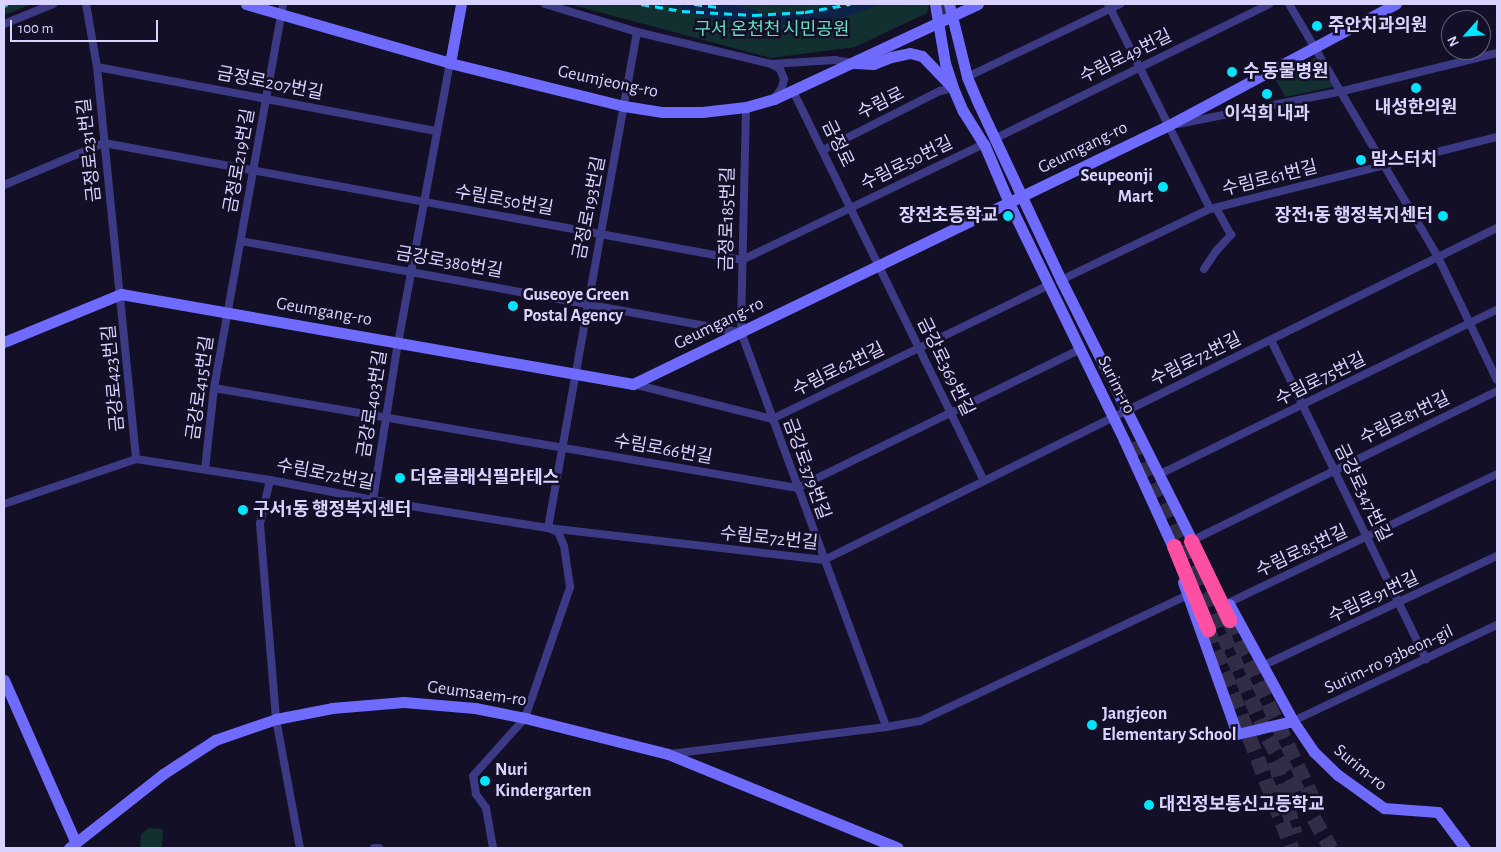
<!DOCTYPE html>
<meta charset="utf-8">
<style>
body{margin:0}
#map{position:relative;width:1501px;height:852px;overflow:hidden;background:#130f26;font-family:"Alegreya Sans","Noto Sans KR",sans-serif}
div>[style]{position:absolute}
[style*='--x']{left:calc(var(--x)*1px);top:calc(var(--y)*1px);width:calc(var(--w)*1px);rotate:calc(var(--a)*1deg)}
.green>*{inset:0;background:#12302f}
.water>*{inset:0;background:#0c2248}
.river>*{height:18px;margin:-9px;padding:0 9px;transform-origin:9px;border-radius:9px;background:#0c2248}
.highway-tunnel>*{height:15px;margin-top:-7.5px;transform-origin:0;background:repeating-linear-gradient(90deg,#312d47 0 15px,transparent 0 23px)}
.street>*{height:8px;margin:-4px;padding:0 4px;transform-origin:4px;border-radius:4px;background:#3d3a85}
.secondary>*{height:11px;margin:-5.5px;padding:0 5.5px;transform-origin:5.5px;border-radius:5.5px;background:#6f6bff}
.highway>*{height:15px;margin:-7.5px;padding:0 7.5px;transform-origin:7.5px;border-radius:7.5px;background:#ff4fa3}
.rail>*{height:3px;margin-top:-1.5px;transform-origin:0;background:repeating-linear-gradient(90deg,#00e5ff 0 8px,transparent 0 14px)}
.dots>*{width:14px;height:14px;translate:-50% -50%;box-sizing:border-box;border:2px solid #130f26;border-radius:50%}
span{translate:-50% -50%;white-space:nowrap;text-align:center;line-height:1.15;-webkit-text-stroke:5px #130f26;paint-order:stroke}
.poi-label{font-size:18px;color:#d9d4ff;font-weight:700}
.left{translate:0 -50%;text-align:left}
.right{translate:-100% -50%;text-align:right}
.park-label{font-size:18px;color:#5fe0c0}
.street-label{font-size:18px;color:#d9d4ff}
.frame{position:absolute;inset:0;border:5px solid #d9d4ff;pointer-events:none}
.north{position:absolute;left:1441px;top:10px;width:50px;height:50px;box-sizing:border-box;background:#130f26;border:1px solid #625e7d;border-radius:50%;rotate:244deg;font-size:14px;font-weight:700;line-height:20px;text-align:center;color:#d9d4ff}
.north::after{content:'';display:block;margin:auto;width:18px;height:22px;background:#00e5ff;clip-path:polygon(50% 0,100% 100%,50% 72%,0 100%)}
.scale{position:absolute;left:10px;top:20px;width:148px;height:22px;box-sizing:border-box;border:2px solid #d9d4ff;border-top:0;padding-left:6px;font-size:15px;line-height:18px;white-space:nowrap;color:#d9d4ff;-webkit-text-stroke:4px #130f26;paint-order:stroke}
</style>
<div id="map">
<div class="green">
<div style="clip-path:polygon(4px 4px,32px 4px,4px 15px)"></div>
<div style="clip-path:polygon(569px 4px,929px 4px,929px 5px,927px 13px,855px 47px,771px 58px)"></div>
<div style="clip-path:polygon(1315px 57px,1333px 87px,1285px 97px,1276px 80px)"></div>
<div style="clip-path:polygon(149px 828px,163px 829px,162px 848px,140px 848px,141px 834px)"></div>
</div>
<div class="water">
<div style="clip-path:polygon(665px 4px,747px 17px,850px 6px,855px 4px,882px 4px,848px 16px,790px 25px,719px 19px)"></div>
</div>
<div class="river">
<div style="--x:691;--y:4;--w:62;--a:13.1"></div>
</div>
<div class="highway-tunnel">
<div style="--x:943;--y:4;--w:23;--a:72"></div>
<div style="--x:1136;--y:440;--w:144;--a:65.4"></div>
<div style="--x:1196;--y:571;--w:182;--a:66.7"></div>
<div style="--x:1268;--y:738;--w:127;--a:60.2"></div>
<div style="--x:1229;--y:620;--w:209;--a:64.8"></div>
<div style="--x:1208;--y:629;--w:235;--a:69"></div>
<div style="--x:1275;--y:761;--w:75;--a:74.5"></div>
</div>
<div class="street">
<div style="--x:86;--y:4;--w:64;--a:80.1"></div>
<div style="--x:97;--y:67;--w:394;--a:84.3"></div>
<div style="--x:545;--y:4;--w:96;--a:16.9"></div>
<div style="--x:637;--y:32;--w:138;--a:13.4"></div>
<div style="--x:771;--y:64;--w:64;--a:-3.6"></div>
<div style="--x:835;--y:60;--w:17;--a:10"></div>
<div style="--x:1108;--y:4;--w:229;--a:63.5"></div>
<div style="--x:1289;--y:4;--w:294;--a:59.5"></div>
<div style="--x:1438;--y:257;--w:136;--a:64.4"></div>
<div style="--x:4;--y:24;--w:53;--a:-22.2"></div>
<div style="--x:771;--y:64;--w:10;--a:29"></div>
<div style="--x:780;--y:69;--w:11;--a:68"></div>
<div style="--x:784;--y:79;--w:9;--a:103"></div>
<div style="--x:782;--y:88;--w:10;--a:127"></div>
<div style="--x:97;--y:67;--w:346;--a:10.7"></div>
<div style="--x:967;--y:77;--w:170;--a:-25.5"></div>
<div style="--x:793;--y:91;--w:434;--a:63.9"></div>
<div style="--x:746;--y:107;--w:225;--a:91.3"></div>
<div style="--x:741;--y:332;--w:421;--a:69.8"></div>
<div style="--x:1178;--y:124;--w:168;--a:-11.3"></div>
<div style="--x:1343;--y:91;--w:159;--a:-13.9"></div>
<div style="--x:996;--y:138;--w:304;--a:-26.1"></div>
<div style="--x:823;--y:150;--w:131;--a:-26.8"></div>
<div style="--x:940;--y:91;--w:13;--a:-13"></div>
<div style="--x:4;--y:185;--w:108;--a:-22.8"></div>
<div style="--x:104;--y:143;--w:649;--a:10.39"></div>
<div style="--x:742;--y:260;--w:268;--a:-25.6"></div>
<div style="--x:241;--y:241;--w:506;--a:10.36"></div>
<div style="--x:1204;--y:269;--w:23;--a:-56"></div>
<div style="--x:1217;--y:250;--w:21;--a:-47"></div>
<div style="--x:1231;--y:235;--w:31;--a:-119"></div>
<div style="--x:1061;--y:280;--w:165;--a:-25.5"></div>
<div style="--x:1210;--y:209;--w:296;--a:-14.1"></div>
<div style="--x:1271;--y:340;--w:355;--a:64.1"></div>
<div style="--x:633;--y:384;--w:143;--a:14.1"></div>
<div style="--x:772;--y:419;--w:308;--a:-25.8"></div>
<div style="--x:214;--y:388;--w:592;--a:9.73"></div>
<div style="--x:797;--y:488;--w:314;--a:-26.1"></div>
<div style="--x:205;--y:469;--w:81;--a:-83.7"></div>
<div style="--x:214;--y:388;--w:390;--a:-79.8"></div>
<div style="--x:1158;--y:475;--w:377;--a:-26"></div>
<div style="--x:270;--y:480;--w:45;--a:102.8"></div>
<div style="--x:260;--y:524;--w:196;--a:85.3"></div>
<div style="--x:276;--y:719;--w:131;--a:79.5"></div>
<div style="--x:373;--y:500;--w:159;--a:-81"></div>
<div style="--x:398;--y:343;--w:285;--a:-79.5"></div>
<div style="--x:4;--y:504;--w:139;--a:-18.8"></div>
<div style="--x:136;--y:459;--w:136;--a:8.9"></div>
<div style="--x:270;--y:480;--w:105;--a:11"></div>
<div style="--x:373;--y:500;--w:177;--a:9.1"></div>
<div style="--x:548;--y:528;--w:278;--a:6.6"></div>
<div style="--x:824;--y:560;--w:750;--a:-26.26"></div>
<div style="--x:1191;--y:541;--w:341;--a:-26.1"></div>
<div style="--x:1228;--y:603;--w:298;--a:-25.6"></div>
<div style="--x:1262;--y:666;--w:259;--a:-25.1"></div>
<div style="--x:1293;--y:721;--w:225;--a:-25.2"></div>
<div style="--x:670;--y:754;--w:218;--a:-7.1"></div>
<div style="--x:886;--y:727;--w:35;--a:-10"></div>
<div style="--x:920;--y:721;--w:294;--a:-25.2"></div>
<div style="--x:1186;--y:596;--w:5;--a:11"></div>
<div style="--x:374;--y:848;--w:5;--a:0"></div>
<div style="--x:493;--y:848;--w:41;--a:-99.9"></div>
<div style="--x:486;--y:808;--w:17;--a:-126"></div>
<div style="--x:476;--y:794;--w:18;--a:-99"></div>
<div style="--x:473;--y:776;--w:78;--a:-48.1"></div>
<div style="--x:525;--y:718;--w:139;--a:-71"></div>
<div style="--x:570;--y:587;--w:41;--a:-98.3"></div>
<div style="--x:564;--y:546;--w:15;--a:-113"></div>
<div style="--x:558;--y:532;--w:11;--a:-158"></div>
<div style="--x:548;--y:528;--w:504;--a:-79.83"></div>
</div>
<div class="secondary">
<div style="--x:246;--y:4;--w:212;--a:16.1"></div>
<div style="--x:450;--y:63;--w:179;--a:13.9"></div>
<div style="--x:624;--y:106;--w:39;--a:9"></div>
<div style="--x:663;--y:112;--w:39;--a:0"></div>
<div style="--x:702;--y:112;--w:44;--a:-6.5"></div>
<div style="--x:746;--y:107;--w:29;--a:-16"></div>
<div style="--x:774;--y:99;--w:225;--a:-25"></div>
<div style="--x:935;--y:4;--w:60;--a:80.4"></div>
<div style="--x:945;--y:63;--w:26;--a:72"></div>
<div style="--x:953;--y:88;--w:25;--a:67"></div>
<div style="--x:963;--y:111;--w:39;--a:58"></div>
<div style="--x:984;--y:144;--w:64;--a:67"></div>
<div style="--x:1009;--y:203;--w:263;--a:64.1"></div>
<div style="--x:1124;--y:440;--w:125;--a:65.5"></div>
<div style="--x:949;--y:4;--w:75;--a:76.1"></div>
<div style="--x:967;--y:77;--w:30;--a:67"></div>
<div style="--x:979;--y:105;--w:193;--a:64.9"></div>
<div style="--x:1061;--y:280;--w:299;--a:63.3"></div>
<div style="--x:450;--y:63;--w:60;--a:-79.4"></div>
<div style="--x:855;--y:63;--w:18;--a:3"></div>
<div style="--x:873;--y:64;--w:19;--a:-21"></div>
<div style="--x:891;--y:57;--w:19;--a:-12"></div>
<div style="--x:910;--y:53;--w:12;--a:14"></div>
<div style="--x:922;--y:56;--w:42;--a:46"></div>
<div style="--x:4;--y:342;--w:126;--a:-22.3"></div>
<div style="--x:121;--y:294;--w:520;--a:9.97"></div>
<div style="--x:633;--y:384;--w:595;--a:-25.79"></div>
<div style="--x:1169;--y:125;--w:257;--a:-28.1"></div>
<div style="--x:1183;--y:582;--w:161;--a:70.4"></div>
<div style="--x:1237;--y:734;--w:57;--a:-13.1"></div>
<div style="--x:1229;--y:604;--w:133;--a:61.3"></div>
<div style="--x:1293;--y:721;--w:37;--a:56"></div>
<div style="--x:1314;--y:752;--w:33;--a:44"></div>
<div style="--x:1338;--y:775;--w:57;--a:35.7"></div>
<div style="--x:1384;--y:808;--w:54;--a:4.2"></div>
<div style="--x:1438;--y:812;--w:45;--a:53.1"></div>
<div style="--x:4;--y:680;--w:178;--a:66.2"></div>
<div style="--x:69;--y:848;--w:120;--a:-38.2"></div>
<div style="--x:163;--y:774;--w:62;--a:-33.2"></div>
<div style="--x:215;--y:740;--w:65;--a:-19"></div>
<div style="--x:276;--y:719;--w:57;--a:-11.1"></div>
<div style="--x:332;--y:708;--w:72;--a:-4.8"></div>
<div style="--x:404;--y:702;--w:71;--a:4.8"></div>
<div style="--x:475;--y:708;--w:51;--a:11.3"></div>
<div style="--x:525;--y:718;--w:147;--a:14.1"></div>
<div style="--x:668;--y:754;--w:248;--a:22.2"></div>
</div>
<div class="highway">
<div style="--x:1191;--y:541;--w:88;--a:64.3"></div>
<div style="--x:1174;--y:546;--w:90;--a:67.7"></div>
</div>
<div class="rail">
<div style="--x:641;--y:4;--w:42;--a:9.7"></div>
<div style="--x:682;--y:11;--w:72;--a:3.2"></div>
<div style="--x:754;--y:15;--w:51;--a:-3.4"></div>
<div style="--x:805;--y:12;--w:46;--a:-10.1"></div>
<div style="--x:694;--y:4;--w:24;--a:7"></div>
<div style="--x:4;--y:6;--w:4;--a:-27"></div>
</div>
<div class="dots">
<div style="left:1317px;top:26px;background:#00e5ff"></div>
<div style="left:1232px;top:72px;background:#00e5ff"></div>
<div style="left:1416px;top:88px;background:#00e5ff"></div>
<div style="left:1267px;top:94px;background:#00e5ff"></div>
<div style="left:1361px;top:160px;background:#00e5ff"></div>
<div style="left:1163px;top:187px;background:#00e5ff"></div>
<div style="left:1008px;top:216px;background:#00e5ff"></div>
<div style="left:1443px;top:216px;background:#00e5ff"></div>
<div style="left:513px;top:306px;background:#00e5ff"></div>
<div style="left:400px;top:478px;background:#00e5ff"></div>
<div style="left:243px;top:510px;background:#00e5ff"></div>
<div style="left:1092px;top:725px;background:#00e5ff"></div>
<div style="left:485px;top:781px;background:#00e5ff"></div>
<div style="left:1149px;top:805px;background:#00e5ff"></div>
</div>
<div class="poi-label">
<span class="left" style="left:1328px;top:26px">주안치과의원</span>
<span class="left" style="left:1243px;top:72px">수 동물병원</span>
<span style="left:1416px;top:108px">내성한의원</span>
<span style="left:1267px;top:114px">이석희 내과</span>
<span class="left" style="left:1371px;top:160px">맘스터치</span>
<span class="right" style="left:1153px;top:187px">Seupeonji<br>Mart</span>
<span class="right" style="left:998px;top:216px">장전초등학교</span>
<span class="right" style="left:1433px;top:216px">장전1동 행정복지센터</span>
<span class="left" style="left:523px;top:306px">Guseoye Green<br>Postal Agency</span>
<span class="left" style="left:410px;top:478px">더윤클래식필라테스</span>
<span class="left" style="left:253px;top:510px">구서1동 행정복지센터</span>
<span class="left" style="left:1102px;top:725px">Jangjeon<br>Elementary School</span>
<span class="left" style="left:495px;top:781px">Nuri<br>Kindergarten</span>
<span class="left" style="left:1159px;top:805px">대진정보통신고등학교</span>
</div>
<div class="park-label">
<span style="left:772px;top:30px">구서 온천천 시민공원</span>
</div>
<div class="street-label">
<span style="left:1126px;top:57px;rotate:-26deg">수림로49번길</span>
<span style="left:608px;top:82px;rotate:12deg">Geumjeong-ro</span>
<span style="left:270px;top:84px;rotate:11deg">금정로207번길</span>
<span style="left:881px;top:104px;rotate:-26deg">수림로</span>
<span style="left:837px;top:144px;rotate:64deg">금정로</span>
<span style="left:1083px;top:148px;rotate:-26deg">Geumgang-ro</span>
<span style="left:90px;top:150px;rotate:-96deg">금정로231번길</span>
<span style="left:240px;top:161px;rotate:-80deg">금정로219번길</span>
<span style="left:907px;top:164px;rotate:-26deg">수림로50번길</span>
<span style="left:1270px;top:179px;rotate:-14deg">수림로61번길</span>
<span style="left:504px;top:201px;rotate:10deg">수림로50번길</span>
<span style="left:590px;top:208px;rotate:-79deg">금정로193번길</span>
<span style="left:728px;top:219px;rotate:-89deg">금정로185번길</span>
<span style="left:449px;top:263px;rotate:10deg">금강로380번길</span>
<span style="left:324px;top:312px;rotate:10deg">Geumgang-ro</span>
<span style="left:719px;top:324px;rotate:-26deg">Geumgang-ro</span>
<span style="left:1196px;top:360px;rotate:-26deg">수림로72번길</span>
<span style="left:945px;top:367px;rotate:64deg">금강로369번길</span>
<span style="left:839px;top:370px;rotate:-26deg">수림로62번길</span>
<span style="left:114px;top:378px;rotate:-95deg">금강로423번길</span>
<span style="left:1321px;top:380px;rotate:-26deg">수림로75번길</span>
<span style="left:1116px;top:385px;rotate:63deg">Surim-ro</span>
<span style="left:201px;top:388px;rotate:-82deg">금강로415번길</span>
<span style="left:373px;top:404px;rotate:-81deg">금강로403번길</span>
<span style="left:1405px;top:419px;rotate:-26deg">수림로81번길</span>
<span style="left:663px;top:450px;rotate:10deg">수림로66번길</span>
<span style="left:806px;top:469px;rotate:70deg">금강로379번길</span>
<span style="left:325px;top:475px;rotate:11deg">수림로72번길</span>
<span style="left:1362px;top:493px;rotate:64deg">금강로347번길</span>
<span style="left:769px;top:539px;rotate:6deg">수림로72번길</span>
<span style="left:1302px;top:552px;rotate:-25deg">수림로85번길</span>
<span style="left:1374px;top:598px;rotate:-25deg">수림로91번길</span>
<span style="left:1389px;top:660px;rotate:-25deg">Surim-ro 93beon-gil</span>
<span style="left:477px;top:694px;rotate:8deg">Geumsaem-ro</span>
<span style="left:1360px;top:768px;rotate:39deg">Surim-ro</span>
</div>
<div class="frame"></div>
<div class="north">N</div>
<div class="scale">100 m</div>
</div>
